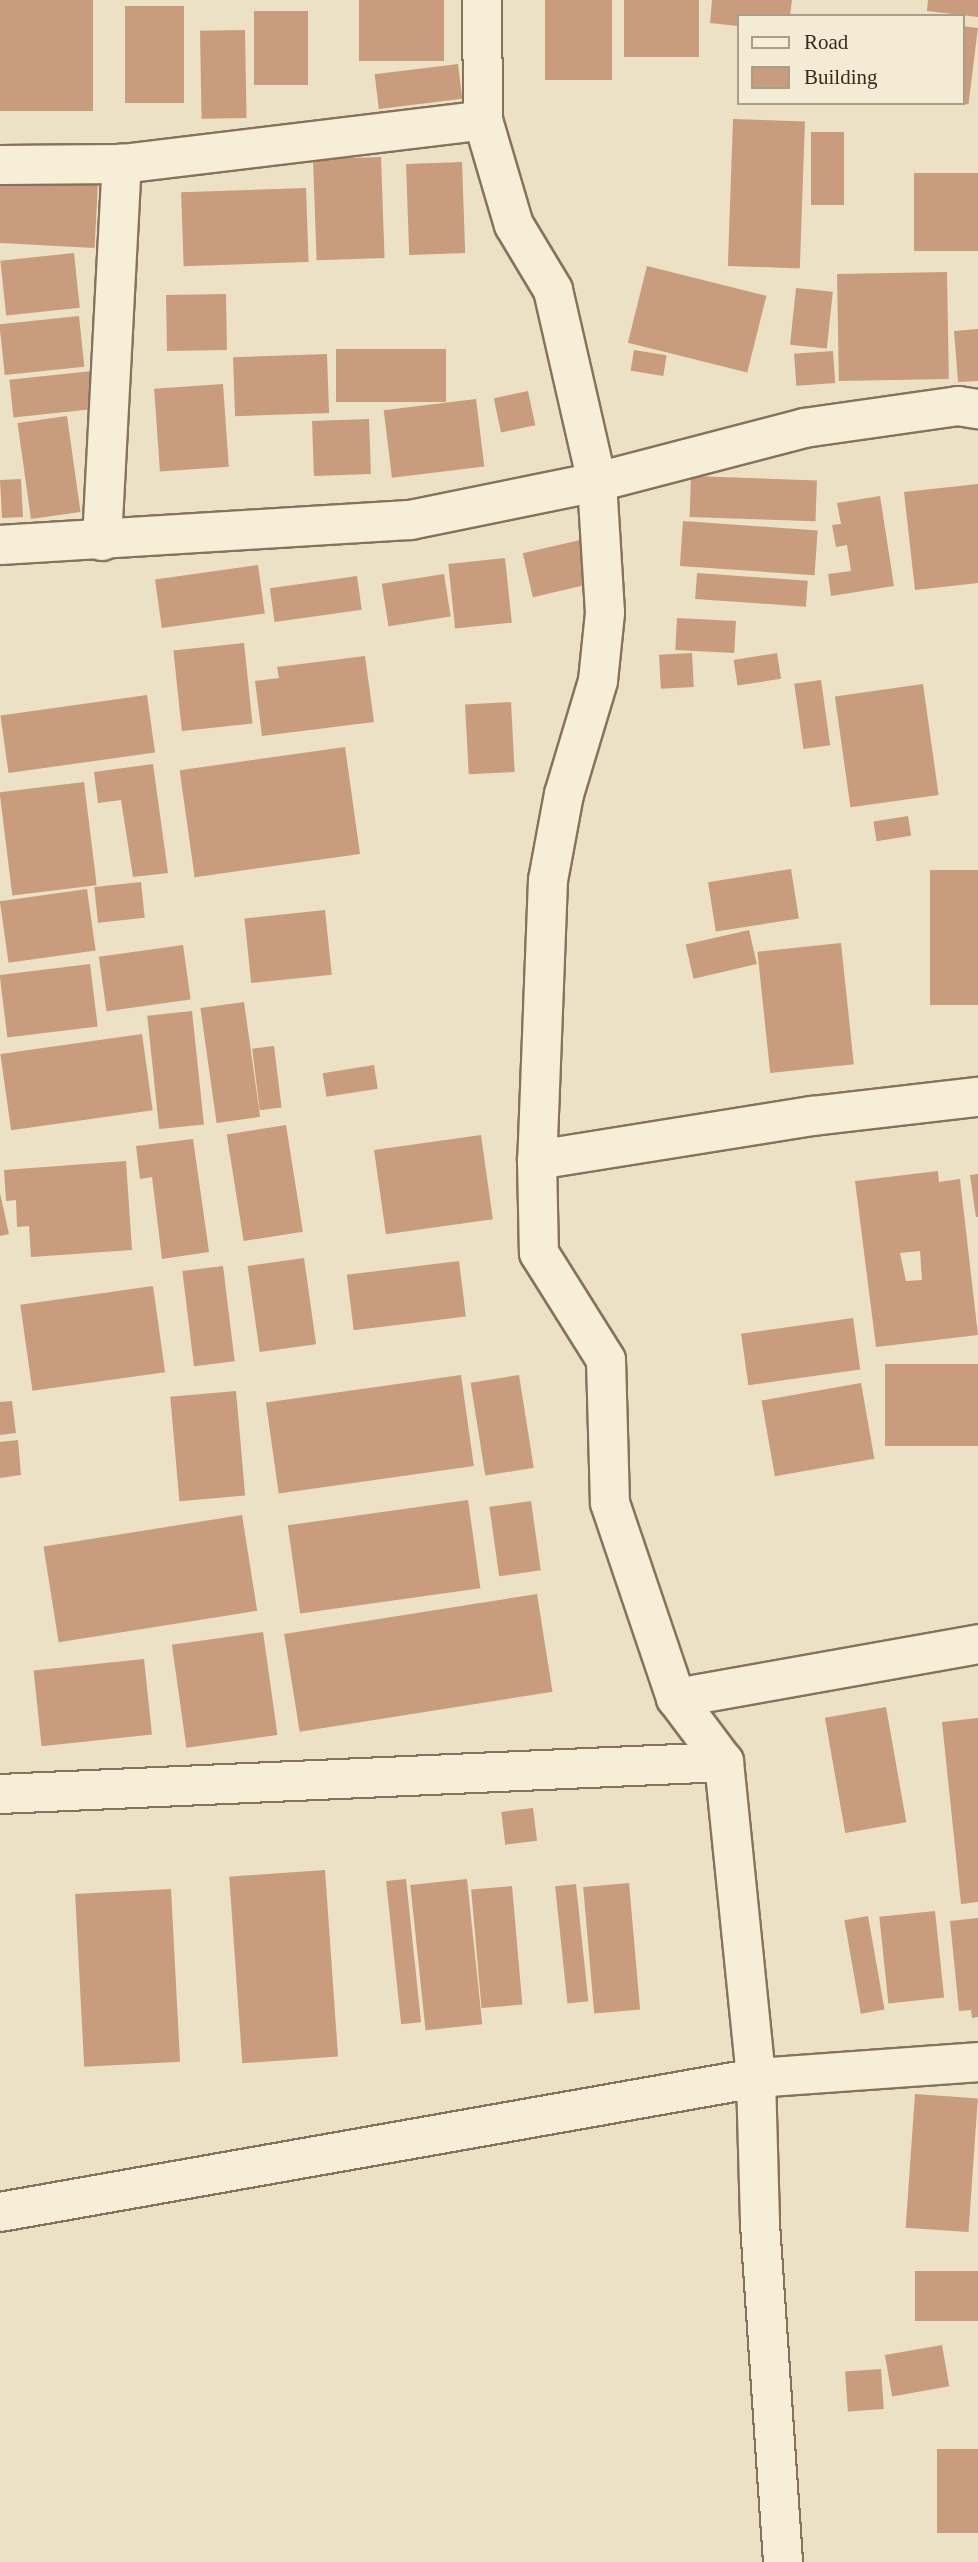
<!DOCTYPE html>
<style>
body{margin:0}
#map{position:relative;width:978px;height:2562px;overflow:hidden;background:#ece1c5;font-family:Georgia,serif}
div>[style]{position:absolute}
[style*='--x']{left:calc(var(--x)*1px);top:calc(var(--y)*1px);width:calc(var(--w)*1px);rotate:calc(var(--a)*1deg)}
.building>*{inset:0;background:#c99c7d;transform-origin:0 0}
.roads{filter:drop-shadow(2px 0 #87735c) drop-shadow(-2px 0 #87735c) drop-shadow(0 2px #87735c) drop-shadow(0 -2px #87735c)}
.minor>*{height:38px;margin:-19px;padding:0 19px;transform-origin:19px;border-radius:19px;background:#f7eed8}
span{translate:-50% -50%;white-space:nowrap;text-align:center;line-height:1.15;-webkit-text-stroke:7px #f4ebd5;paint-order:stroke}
.legend{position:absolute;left:737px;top:14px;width:228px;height:91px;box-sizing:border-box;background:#f4ebd5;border:2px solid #a89e8c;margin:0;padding:9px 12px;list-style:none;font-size:21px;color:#372b1f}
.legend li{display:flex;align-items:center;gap:14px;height:35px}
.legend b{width:35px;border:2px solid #a89e8c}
</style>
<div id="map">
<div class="building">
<div style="left:0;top:0;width:93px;height:111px"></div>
<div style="left:359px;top:0;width:85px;height:61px"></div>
<div style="left:545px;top:0;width:67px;height:80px"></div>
<div style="left:624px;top:0;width:75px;height:57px"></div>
<div style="clip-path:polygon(712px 0,792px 0,790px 16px,738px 16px,738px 26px,710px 23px)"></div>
<div style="clip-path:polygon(928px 0,978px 0,978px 17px,927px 11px)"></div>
<div style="left:125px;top:6px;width:59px;height:97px"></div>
<div style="left:254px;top:11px;width:54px;height:74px"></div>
<div style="left:962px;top:26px;width:16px;height:77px;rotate:7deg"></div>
<div style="left:245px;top:30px;width:88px;height:45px;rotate:89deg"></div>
<div style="left:458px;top:64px;width:35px;height:84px;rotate:83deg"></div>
<div style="left:733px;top:119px;width:72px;height:147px;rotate:2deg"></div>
<div style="left:811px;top:132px;width:33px;height:73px"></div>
<div style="left:381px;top:157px;width:101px;height:68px;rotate:88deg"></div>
<div style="left:462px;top:162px;width:91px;height:56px;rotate:88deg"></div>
<div style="left:978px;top:173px;width:78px;height:64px;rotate:90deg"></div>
<div style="left:0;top:180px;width:98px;height:63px;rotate:3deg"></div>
<div style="left:306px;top:188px;width:74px;height:125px;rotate:88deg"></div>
<div style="left:74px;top:253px;width:55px;height:74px;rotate:84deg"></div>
<div style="left:647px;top:266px;width:123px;height:79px;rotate:14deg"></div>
<div style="left:947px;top:272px;width:107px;height:110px;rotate:89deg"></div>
<div style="left:796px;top:288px;width:37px;height:57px;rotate:6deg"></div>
<div style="left:226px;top:294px;width:56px;height:60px;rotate:89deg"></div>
<div style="left:79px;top:316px;width:51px;height:80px;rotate:84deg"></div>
<div style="clip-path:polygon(978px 329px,978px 381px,958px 382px,954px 331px)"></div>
<div style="left:336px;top:349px;width:110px;height:53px"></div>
<div style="left:634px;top:350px;width:33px;height:21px;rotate:9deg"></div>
<div style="left:833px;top:351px;width:32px;height:39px;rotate:86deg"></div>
<div style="left:327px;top:354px;width:59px;height:94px;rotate:88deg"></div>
<div style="left:92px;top:371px;width:38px;height:83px;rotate:84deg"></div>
<div style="left:223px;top:384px;width:83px;height:69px;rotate:86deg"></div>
<div style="left:528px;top:391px;width:35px;height:35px;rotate:78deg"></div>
<div style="left:476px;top:399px;width:68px;height:93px;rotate:83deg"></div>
<div style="left:67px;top:416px;width:97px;height:50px;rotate:82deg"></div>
<div style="left:369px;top:419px;width:55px;height:57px;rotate:88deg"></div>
<div style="left:691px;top:476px;width:126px;height:41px;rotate:2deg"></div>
<div style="left:21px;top:479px;width:38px;height:21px;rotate:87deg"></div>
<div style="clip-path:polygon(978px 484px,978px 583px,915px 590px,904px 492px)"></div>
<div style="clip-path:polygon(880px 496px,894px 586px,831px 596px,828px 574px,851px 571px,847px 545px,836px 547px,832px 525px,841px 524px,837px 503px)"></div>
<div style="left:683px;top:521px;width:135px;height:45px;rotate:4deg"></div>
<div style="left:589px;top:538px;width:45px;height:68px;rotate:77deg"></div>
<div style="left:505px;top:558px;width:65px;height:57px;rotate:84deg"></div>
<div style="left:258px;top:565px;width:49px;height:104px;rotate:82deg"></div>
<div style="left:697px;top:573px;width:111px;height:26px;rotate:4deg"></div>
<div style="left:444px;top:574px;width:43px;height:63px;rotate:81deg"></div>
<div style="left:357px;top:576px;width:34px;height:88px;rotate:82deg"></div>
<div style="left:677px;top:618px;width:59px;height:32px;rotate:3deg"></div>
<div style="left:244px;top:643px;width:81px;height:71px;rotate:84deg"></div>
<div style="left:692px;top:653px;width:34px;height:33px;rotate:87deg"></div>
<div style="left:777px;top:653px;width:26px;height:44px;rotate:81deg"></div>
<div style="clip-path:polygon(365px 656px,374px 722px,262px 736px,255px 681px,279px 678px,277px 667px)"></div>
<div style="left:821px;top:680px;width:66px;height:27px;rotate:82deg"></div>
<div style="left:923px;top:684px;width:112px;height:89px;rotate:82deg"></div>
<div style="left:147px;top:695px;width:58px;height:148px;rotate:82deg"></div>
<div style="left:511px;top:702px;width:70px;height:46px;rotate:87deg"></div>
<div style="left:345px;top:747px;width:108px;height:167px;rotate:82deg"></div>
<div style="clip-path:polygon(153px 764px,168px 873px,133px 877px,121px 800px,98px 803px,94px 772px)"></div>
<div style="left:84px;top:782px;width:104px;height:85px;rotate:83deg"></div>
<div style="left:908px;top:816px;width:20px;height:35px;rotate:81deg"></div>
<div style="left:791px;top:869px;width:50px;height:84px;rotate:81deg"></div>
<div style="left:930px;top:870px;width:48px;height:135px"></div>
<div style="left:141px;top:882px;width:36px;height:47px;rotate:84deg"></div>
<div style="left:87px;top:889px;width:62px;height:88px;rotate:82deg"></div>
<div style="left:325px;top:910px;width:65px;height:81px;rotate:84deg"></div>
<div style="left:749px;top:930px;width:35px;height:65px;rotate:77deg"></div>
<div style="left:841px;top:943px;width:122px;height:84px;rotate:84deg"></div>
<div style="left:183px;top:945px;width:55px;height:85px;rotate:82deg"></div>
<div style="left:90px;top:964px;width:63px;height:91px;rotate:83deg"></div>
<div style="left:244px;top:1002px;width:116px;height:44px;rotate:82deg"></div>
<div style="left:192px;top:1011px;width:114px;height:45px;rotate:84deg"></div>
<div style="left:142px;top:1034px;width:77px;height:143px;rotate:82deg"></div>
<div style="left:274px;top:1046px;width:62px;height:22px;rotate:83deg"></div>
<div style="left:374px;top:1065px;width:24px;height:52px;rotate:81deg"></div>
<div style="left:286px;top:1125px;width:108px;height:60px;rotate:81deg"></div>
<div style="left:481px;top:1135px;width:85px;height:108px;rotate:82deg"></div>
<div style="clip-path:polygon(193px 1139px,209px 1252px,162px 1259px,152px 1177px,140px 1179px,136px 1146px)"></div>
<div style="clip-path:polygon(126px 1161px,132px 1250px,31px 1257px,29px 1226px,17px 1227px,16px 1200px,6px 1201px,4px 1170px)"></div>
<div style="clip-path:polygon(evenodd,938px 1171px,939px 1182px,960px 1179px,978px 1335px,876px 1347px,855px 1181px,938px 1171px,920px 1251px,922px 1280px,906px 1281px,900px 1253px,920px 1251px)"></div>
<div style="clip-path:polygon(978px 1174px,978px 1217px,976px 1217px,970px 1175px)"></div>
<div style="clip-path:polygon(0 1193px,9px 1234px,0 1236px)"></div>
<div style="left:304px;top:1258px;width:87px;height:57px;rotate:82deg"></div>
<div style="left:459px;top:1261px;width:56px;height:113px;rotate:83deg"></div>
<div style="left:223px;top:1266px;width:96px;height:41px;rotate:83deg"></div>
<div style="left:153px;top:1286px;width:87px;height:134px;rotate:82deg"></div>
<div style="left:853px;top:1318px;width:52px;height:113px;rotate:82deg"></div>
<div style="left:978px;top:1364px;width:82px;height:93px;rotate:90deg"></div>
<div style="left:461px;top:1375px;width:92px;height:197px;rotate:82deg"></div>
<div style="left:519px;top:1375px;width:94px;height:49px;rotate:81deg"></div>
<div style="left:861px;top:1383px;width:77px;height:101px;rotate:80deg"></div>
<div style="left:236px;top:1391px;width:105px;height:66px;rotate:85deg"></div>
<div style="clip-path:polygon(12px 1401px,16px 1433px,0 1435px,0 1402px)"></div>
<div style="clip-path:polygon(18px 1440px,21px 1475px,0 1478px,0 1442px)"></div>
<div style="left:468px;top:1500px;width:89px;height:182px;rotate:82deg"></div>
<div style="left:531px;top:1501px;width:70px;height:42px;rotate:82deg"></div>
<div style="left:242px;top:1515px;width:97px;height:201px;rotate:81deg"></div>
<div style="left:537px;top:1594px;width:99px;height:256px;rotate:81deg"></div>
<div style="left:263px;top:1632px;width:104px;height:92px;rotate:82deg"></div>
<div style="left:144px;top:1659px;width:76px;height:111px;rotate:84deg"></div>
<div style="left:886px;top:1707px;width:117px;height:62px;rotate:80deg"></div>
<div style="clip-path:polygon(978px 1718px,978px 1902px,961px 1904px,942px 1722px)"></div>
<div style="left:533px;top:1808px;width:33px;height:32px;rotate:83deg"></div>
<div style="left:325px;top:1870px;width:187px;height:96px;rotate:86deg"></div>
<div style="left:406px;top:1879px;width:144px;height:20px;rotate:84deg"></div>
<div style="left:467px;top:1879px;width:146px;height:57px;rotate:84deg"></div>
<div style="left:629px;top:1883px;width:127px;height:46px;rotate:85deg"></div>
<div style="left:576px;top:1884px;width:118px;height:21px;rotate:84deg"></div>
<div style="left:512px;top:1886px;width:119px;height:41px;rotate:85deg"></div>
<div style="left:171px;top:1889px;width:173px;height:96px;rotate:87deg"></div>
<div style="left:935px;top:1911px;width:87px;height:56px;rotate:84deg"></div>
<div style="left:868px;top:1916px;width:95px;height:24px;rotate:80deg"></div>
<div style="clip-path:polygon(978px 1918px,978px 2017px,972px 2018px,971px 2010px,959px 2011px,950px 1921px)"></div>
<div style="left:915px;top:2094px;width:63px;height:134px;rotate:4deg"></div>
<div style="left:978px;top:2271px;width:50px;height:63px;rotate:90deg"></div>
<div style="left:942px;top:2345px;width:42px;height:58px;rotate:80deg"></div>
<div style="left:881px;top:2369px;width:40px;height:36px;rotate:86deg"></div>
<div style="left:978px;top:2449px;width:84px;height:41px;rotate:90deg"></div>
</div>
<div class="roads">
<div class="minor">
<div style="--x:482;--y:0;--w:120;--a:89.5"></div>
<div style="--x:0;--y:165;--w:122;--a:-0.5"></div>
<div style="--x:122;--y:164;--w:364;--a:-6.9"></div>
<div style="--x:483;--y:120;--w:109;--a:73.6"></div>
<div style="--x:514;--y:225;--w:76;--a:59"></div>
<div style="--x:553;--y:290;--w:197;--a:77.1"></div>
<div style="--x:597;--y:482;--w:131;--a:86.5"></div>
<div style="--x:605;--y:613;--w:68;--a:95.9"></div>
<div style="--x:598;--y:681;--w:118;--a:106.7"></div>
<div style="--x:564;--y:794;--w:87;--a:100.5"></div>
<div style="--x:548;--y:880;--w:280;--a:92.2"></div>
<div style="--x:537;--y:1160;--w:93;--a:88.8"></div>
<div style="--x:539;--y:1253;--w:126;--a:57.9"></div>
<div style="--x:606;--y:1360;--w:143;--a:88.4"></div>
<div style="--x:610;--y:1503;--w:206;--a:71.3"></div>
<div style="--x:676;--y:1698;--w:80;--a:53.1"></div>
<div style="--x:724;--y:1762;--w:318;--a:84.2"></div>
<div style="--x:756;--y:2078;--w:146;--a:88.4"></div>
<div style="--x:760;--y:2224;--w:339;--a:86.1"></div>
<div style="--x:102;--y:541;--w:378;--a:-87"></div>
<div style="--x:0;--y:545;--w:411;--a:-3.5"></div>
<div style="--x:410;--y:520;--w:191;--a:-11.5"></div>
<div style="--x:597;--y:482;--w:214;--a:-14.6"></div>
<div style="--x:804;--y:428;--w:156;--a:-8.1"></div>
<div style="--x:958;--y:406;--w:20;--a:9"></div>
<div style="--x:537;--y:1160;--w:279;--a:-9.1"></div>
<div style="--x:813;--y:1116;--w:166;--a:-6.6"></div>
<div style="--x:676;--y:1698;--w:307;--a:-10.1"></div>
<div style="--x:0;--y:1794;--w:725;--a:-2.53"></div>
<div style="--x:0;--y:2212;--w:768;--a:-10.05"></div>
<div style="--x:756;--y:2078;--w:223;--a:-4.1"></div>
</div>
</div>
<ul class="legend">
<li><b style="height:9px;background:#f7eed8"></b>Road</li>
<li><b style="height:19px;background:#c99c7d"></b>Building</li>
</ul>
</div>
